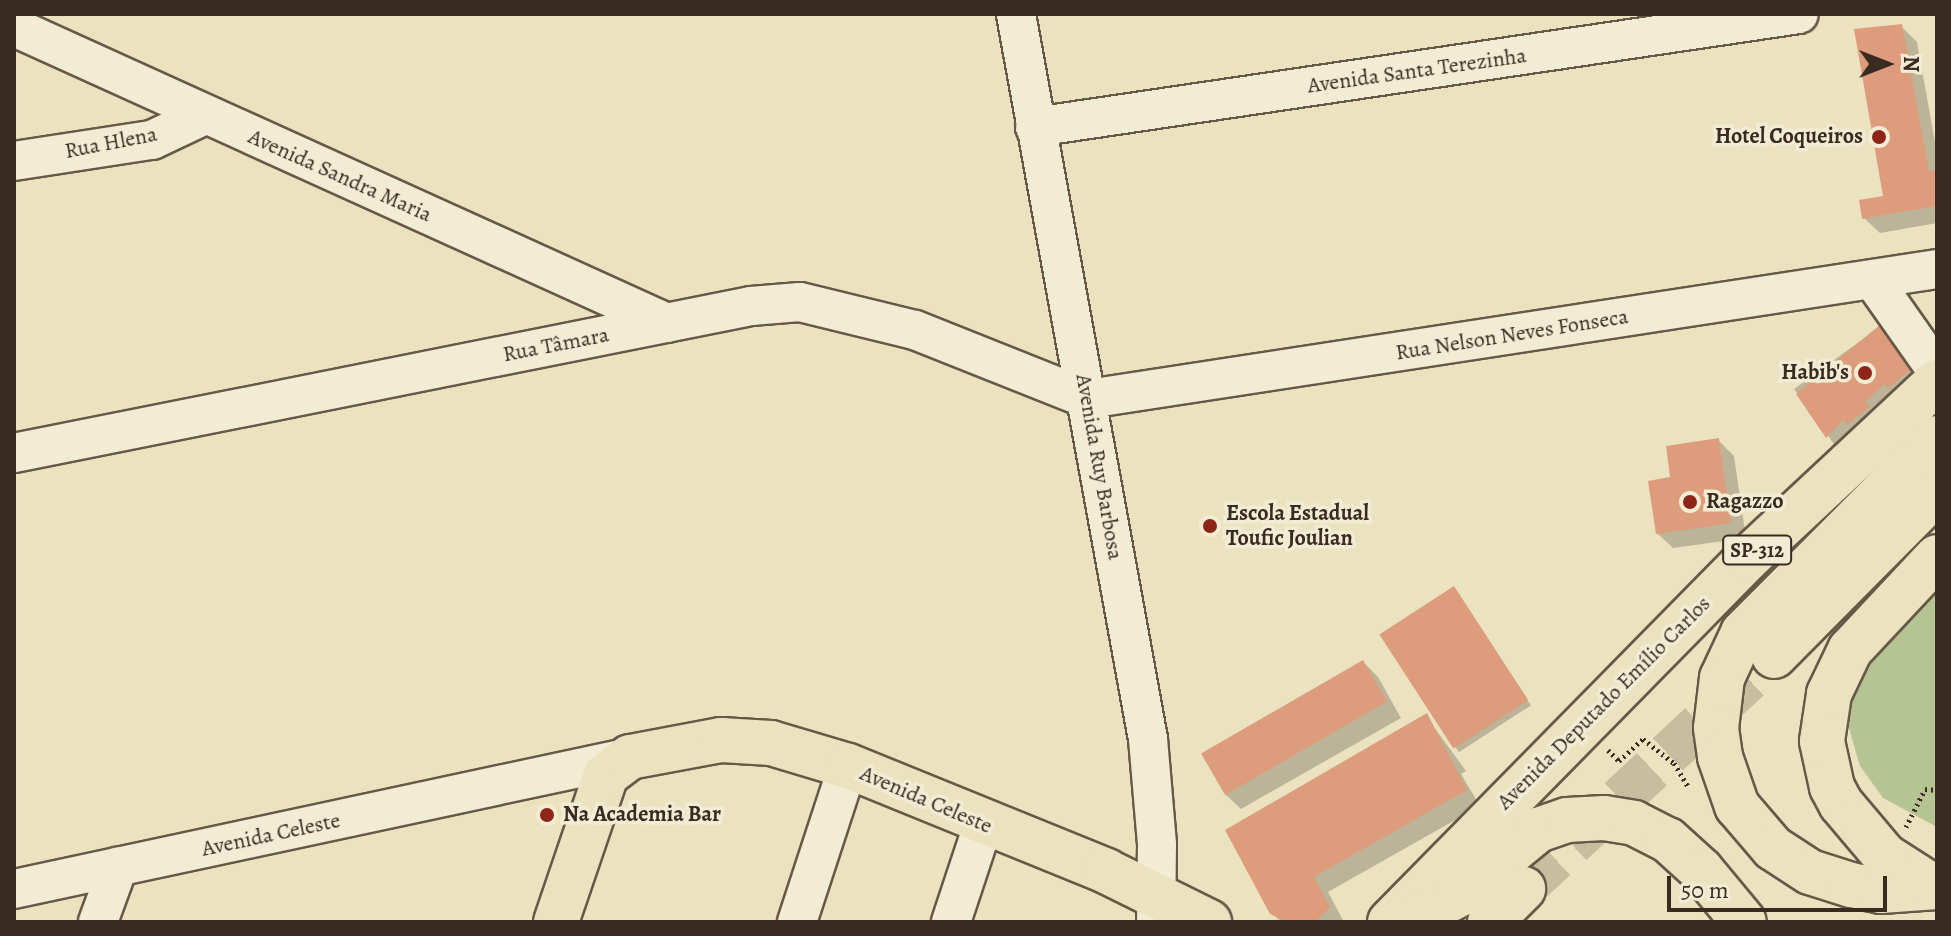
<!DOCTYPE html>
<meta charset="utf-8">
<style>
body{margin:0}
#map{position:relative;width:1951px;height:936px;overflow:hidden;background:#ebe2bf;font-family:Alegreya,serif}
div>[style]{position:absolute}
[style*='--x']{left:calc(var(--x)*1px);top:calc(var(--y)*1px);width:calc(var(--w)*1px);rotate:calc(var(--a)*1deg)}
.green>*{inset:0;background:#b6c392}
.shadow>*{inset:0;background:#0003;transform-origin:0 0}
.building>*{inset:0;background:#dd9d7d;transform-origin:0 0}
.major-tunnel>*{height:44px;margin-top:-22px;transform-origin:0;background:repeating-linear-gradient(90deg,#c8bd9f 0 44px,transparent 0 66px)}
.path>*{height:5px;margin-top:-2.5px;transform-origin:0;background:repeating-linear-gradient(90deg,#3a2b21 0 2px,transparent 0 6px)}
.roads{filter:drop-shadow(2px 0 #665948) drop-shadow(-2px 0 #665948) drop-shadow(0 2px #665948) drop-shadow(0 -2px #665948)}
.minor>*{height:38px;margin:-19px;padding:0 19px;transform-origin:19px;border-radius:19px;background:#f2ecd5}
.major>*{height:44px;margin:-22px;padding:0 22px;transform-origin:22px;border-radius:22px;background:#ebe2bf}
.dots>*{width:22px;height:22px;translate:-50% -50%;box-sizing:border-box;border:4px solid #f2ecd5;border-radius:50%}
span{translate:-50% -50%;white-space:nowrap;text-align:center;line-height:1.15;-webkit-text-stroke:7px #f2ecd5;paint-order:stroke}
.shield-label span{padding:2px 6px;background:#f2ecd5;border:2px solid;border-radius:6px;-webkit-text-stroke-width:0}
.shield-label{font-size:20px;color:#3a2b21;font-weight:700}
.street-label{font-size:22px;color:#3a2b21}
.poi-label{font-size:22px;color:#3a2b21;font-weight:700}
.right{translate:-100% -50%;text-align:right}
.left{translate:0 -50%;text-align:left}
.frame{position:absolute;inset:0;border:16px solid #3a2b21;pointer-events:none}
.north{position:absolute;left:1847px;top:24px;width:80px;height:80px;-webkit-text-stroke:6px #f2ecd5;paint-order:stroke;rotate:90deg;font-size:22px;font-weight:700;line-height:32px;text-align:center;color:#3a2b21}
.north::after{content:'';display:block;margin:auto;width:28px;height:36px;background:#3a2b21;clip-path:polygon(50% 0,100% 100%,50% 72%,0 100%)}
.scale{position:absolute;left:1667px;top:876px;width:220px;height:36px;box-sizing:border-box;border:4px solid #3a2b21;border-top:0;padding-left:10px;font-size:24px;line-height:28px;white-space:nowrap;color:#3a2b21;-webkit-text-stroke:6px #f2ecd5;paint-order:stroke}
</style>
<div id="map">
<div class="green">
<div style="clip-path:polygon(1937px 590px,1937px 827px,1883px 798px,1860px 766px,1848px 725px,1855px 681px,1894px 630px)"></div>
</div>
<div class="shadow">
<div style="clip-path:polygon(1901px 26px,1917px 42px,1937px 153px,1937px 223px,1880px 233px,1864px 218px,1885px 198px)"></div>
<div style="left:1892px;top:318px;width:73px;height:121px;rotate:54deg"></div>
<div style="clip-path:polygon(1718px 440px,1734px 456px,1746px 538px,1673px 548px,1657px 533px)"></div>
<div style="left:1458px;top:593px;width:134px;height:86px;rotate:57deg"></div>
<div style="clip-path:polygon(1363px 662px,1378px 677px,1401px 718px,1241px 809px,1225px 794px)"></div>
<div style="clip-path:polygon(1426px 716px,1466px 771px,1461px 774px,1480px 806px,1328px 892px,1344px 922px,1281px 922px,1271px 912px)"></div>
</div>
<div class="building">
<div style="clip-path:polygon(1902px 24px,1929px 171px,1937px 170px,1937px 206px,1862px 219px,1859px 200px,1883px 196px,1854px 29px)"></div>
<div style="clip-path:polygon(1892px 315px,1922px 361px,1888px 388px,1885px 384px,1865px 402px,1870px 406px,1847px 425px,1843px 420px,1826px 438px,1796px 394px)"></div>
<div style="clip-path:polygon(1719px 438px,1731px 523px,1656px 534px,1648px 481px,1670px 477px,1666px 446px)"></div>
<div style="left:1454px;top:586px;width:136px;height:89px;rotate:57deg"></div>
<div style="left:1363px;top:660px;width:48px;height:187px;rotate:60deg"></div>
<div style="clip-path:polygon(1427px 713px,1467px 790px,1314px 877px,1330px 907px,1315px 922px,1287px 922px,1270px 914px,1225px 830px)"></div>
</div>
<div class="major-tunnel">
<div style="--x:1523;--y:889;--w:342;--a:-42.9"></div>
</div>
<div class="path">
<div style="--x:1608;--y:750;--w:16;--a:45"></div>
<div style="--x:1619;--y:761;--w:33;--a:-43"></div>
<div style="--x:1643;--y:739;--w:39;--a:38"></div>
<div style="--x:1674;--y:763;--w:27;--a:59"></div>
<div style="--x:1906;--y:827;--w:42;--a:-63.4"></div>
<div style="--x:1925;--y:789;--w:12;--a:5"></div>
</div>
<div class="roads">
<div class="minor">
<div style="--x:1016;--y:14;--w:737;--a:79.68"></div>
<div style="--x:1148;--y:739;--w:106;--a:85.1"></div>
<div style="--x:1157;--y:845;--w:77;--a:90.7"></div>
<div style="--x:14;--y:27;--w:717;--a:24.38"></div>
<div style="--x:1035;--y:127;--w:772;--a:-8.41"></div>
<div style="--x:14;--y:161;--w:140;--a:-8.7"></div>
<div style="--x:152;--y:140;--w:59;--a:-25.3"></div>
<div style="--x:1873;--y:280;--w:111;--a:54.9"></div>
<div style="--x:1088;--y:399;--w:859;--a:-8.71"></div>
<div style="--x:14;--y:453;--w:752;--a:-11.28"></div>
<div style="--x:751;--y:306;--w:49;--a:-4.7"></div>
<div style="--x:800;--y:302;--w:118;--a:13.7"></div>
<div style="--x:915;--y:330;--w:186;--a:21.7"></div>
<div style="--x:14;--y:889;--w:630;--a:-12.09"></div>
<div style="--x:98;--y:922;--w:59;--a:-70"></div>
<div style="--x:797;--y:922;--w:164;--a:-71.9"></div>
<div style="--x:951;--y:922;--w:102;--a:-71.7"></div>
</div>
<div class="major">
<div style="--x:1937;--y:438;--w:275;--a:134.9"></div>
<div style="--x:1743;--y:633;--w:50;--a:115"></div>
<div style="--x:1722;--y:678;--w:50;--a:96.8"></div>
<div style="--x:1716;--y:728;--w:29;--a:82"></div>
<div style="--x:1720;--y:757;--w:52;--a:70.9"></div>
<div style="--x:1737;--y:806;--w:55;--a:49.4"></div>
<div style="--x:1773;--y:848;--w:44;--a:33"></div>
<div style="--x:1810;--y:872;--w:43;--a:17.6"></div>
<div style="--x:1851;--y:885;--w:31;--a:11"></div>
<div style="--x:1881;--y:891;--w:56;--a:-4.1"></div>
<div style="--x:1774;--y:656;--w:231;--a:-45.2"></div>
<div style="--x:1932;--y:886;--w:56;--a:-147.4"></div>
<div style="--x:1885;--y:856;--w:68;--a:-130.2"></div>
<div style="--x:1841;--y:804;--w:19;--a:-118"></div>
<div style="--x:1832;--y:787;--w:47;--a:-102.3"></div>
<div style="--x:1822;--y:741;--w:48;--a:-81.5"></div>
<div style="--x:1829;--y:694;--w:49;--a:-64.5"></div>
<div style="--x:1850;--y:650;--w:127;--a:-46.9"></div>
<div style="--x:556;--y:922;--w:155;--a:-71.2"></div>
<div style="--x:606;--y:775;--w:30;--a:-37"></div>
<div style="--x:630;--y:757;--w:93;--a:-10.6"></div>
<div style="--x:721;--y:740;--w:50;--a:3.4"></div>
<div style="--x:771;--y:743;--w:80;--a:16.6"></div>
<div style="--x:848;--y:766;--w:279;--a:22.1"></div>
<div style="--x:1106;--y:871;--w:115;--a:26.3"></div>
<div style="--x:1390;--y:922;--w:509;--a:-45.48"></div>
<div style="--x:1747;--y:559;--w:260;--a:-43"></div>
<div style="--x:1407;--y:922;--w:60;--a:-27.8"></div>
<div style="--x:1460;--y:894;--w:101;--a:-39.4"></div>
<div style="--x:1538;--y:830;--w:31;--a:-19"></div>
<div style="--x:1567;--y:820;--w:37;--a:-3"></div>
<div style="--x:1604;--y:818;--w:30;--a:9"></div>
<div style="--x:1634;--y:823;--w:38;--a:27"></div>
<div style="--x:1668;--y:840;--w:45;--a:42.3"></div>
<div style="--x:1701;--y:870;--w:67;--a:50.4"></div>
<div style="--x:1490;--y:922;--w:47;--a:-45"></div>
</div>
</div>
<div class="dots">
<div style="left:1879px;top:137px;background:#8f2418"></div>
<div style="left:1865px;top:373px;background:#8f2418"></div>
<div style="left:1690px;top:502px;background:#8f2418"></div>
<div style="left:1210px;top:526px;background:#8f2418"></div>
<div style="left:547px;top:815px;background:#8f2418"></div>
</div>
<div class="shield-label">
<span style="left:1757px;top:550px">SP-312</span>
</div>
<div class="street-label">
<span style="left:1417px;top:71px;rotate:-8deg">Avenida Santa Terezinha</span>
<span style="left:111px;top:143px;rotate:-11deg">Rua Hlena</span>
<span style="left:340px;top:176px;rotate:24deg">Avenida Sandra Maria</span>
<span style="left:1512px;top:335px;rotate:-9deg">Rua Nelson Neves Fonseca</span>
<span style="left:556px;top:345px;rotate:-11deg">Rua Tâmara</span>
<span style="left:1099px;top:467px;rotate:80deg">Avenida Ruy Barbosa</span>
<span style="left:1604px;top:703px;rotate:-45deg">Avenida Deputado Emílio Carlos</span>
<span style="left:926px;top:800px;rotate:23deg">Avenida Celeste</span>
<span style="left:271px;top:835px;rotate:-12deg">Avenida Celeste</span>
</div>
<div class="poi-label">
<span class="right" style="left:1863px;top:137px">Hotel Coqueiros</span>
<span class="right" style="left:1849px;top:373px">Habib's</span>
<span class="left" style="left:1706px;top:502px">Ragazzo</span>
<span class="left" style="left:1226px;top:526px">Escola Estadual<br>Toufic Joulian</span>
<span class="left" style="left:563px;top:815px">Na Academia Bar</span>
</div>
<div class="frame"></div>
<div class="north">N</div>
<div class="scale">50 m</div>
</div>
